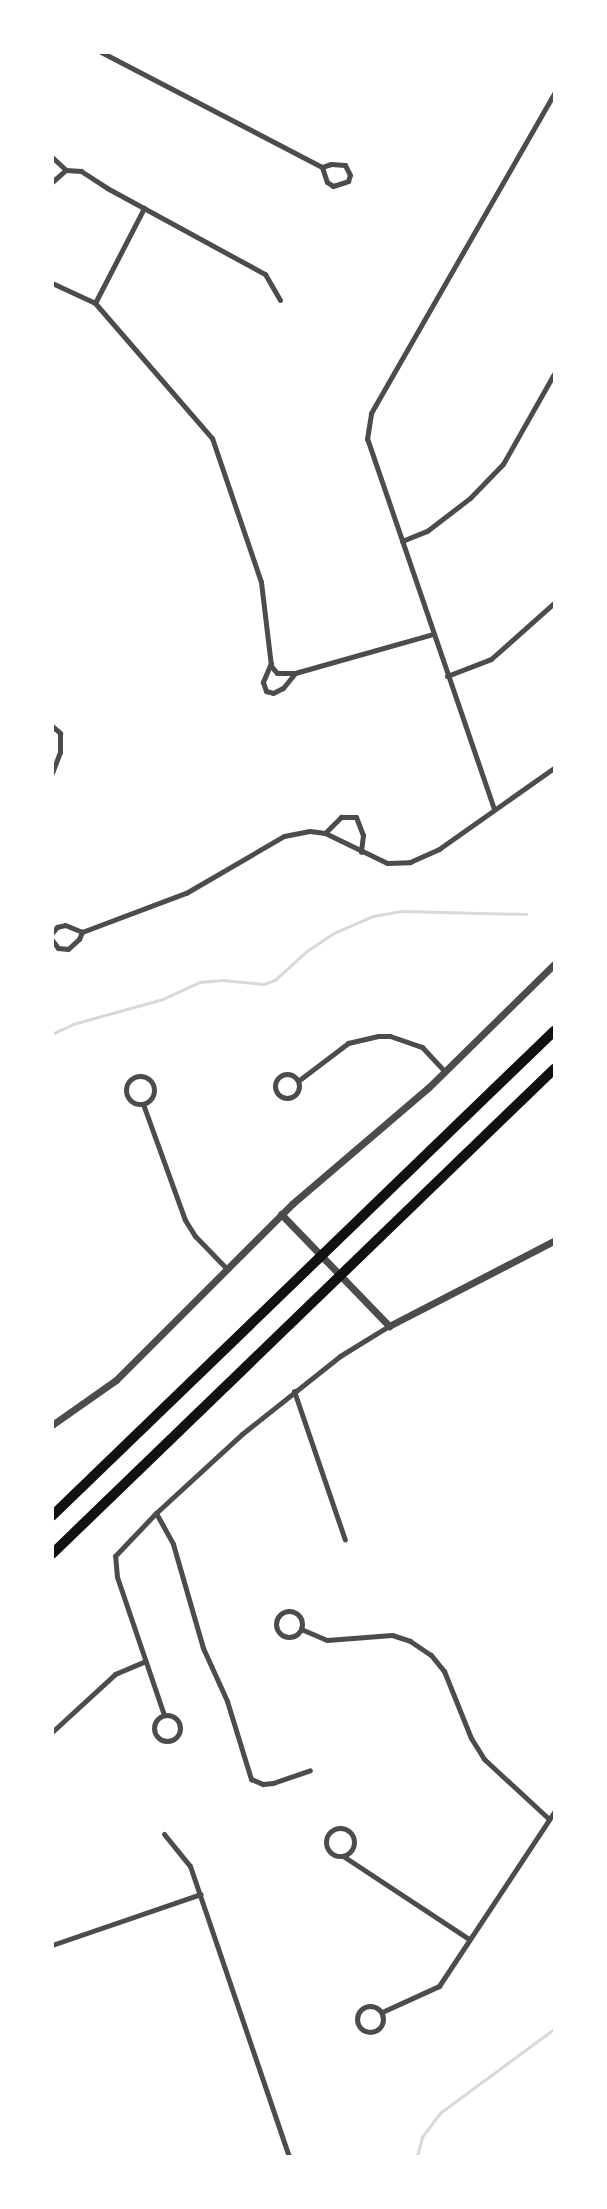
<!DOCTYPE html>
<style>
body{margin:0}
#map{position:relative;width:607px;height:2209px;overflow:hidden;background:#fff;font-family:"IBM Plex Sans",sans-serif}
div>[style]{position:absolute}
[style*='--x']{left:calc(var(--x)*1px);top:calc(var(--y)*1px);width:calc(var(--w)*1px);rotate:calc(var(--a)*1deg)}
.stream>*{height:2.5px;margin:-1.25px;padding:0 1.25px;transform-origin:1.25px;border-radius:1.25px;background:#d9d9d9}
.minor>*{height:5px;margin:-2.5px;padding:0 2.5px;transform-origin:2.5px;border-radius:2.5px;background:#4c4c4c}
.minor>.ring{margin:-2.5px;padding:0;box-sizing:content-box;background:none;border:5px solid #4c4c4c;border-radius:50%}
.tertiary>*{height:7px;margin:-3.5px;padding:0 3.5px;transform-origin:3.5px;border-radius:3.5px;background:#4c4c4c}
.motorway>*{height:10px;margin:-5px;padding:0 5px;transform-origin:5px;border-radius:5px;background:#111}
span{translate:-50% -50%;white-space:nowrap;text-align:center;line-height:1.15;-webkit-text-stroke:6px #fff;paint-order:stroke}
.frame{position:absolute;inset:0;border:54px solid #fff;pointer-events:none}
</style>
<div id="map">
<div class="stream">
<div style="--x:52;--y:1034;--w:23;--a:-25"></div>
<div style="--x:73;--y:1024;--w:93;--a:-15.5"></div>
<div style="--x:163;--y:999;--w:41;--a:-24.7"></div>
<div style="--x:200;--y:982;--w:23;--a:-5"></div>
<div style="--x:223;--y:980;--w:41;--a:5.6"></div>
<div style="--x:264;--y:984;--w:12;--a:-20"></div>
<div style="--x:275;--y:980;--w:43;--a:-42.2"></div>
<div style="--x:307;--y:951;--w:30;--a:-34"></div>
<div style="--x:332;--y:934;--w:45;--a:-23.7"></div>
<div style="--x:373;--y:916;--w:29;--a:-10"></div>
<div style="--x:402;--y:911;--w:124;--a:1.4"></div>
<div style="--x:417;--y:2156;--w:20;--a:-75"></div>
<div style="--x:422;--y:2137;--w:30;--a:-53"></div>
<div style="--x:440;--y:2113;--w:142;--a:-36.4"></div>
</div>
<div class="minor">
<div style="--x:101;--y:52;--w:249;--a:27.5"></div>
<div style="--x:322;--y:167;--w:16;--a:72"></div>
<div style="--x:327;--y:182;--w:7;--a:34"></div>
<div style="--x:333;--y:186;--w:16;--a:-18"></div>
<div style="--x:348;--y:181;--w:6;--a:-72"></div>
<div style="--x:350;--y:175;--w:11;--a:-117"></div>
<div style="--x:345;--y:165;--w:14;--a:-176"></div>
<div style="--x:331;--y:164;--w:9;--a:162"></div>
<div style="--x:52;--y:157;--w:19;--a:43"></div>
<div style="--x:52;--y:182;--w:18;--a:-41"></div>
<div style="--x:66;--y:170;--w:15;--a:4"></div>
<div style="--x:81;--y:171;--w:31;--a:33"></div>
<div style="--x:107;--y:188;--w:180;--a:28.6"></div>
<div style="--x:265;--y:274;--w:30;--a:60"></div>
<div style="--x:52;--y:283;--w:47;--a:24.9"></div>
<div style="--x:95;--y:303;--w:179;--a:49.1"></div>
<div style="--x:212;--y:438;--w:152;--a:71.2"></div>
<div style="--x:261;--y:582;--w:85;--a:83.2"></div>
<div style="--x:271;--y:666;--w:9;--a:49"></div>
<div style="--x:277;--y:673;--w:18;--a:0"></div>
<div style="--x:295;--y:673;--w:143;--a:-15.8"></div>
<div style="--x:95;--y:303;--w:107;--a:-62.7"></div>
<div style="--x:402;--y:541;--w:27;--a:-22"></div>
<div style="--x:427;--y:531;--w:54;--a:-37.5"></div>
<div style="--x:470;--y:498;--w:47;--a:-45.9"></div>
<div style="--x:503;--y:464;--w:103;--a:-60.5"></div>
<div style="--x:271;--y:663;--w:21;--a:113"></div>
<div style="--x:263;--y:682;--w:9;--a:72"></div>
<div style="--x:266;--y:691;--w:7;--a:16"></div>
<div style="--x:273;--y:693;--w:11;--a:-27"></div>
<div style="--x:283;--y:688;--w:19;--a:-51"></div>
<div style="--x:447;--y:676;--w:47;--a:-21.1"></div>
<div style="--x:491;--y:659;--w:84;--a:-41.6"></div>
<div style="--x:52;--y:726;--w:11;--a:41"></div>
<div style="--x:60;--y:733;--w:19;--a:90"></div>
<div style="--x:60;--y:752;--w:22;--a:111"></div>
<div style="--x:494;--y:809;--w:391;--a:-108.9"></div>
<div style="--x:367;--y:439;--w:26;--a:-81"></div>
<div style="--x:371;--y:413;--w:368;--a:-60.2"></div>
<div style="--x:325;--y:833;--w:23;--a:-45"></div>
<div style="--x:341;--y:817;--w:15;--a:0"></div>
<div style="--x:356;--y:817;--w:19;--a:69"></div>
<div style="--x:363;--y:835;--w:17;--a:97"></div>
<div style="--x:52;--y:933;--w:8;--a:-50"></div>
<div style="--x:57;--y:927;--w:8;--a:-14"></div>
<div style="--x:65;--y:925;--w:18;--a:22"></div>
<div style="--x:52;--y:940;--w:10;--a:53"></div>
<div style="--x:58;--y:948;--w:10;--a:6"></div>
<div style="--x:68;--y:949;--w:15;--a:-42"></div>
<div style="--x:79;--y:939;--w:8;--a:-67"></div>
<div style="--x:82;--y:932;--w:111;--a:-20.6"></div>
<div style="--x:186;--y:893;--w:113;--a:-30.2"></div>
<div style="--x:284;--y:836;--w:26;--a:-11"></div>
<div style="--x:310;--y:831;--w:15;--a:8"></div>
<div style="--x:325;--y:833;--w:69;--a:25.8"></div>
<div style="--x:387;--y:863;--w:23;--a:-2"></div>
<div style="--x:410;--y:862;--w:32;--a:-24"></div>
<div style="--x:439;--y:849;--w:141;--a:-35.2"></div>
<div class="ring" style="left:275px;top:1074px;width:19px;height:19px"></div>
<div class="ring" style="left:126px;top:1076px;width:23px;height:23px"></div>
<div style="--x:298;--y:1081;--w:63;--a:-37.2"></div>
<div style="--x:348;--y:1043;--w:31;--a:-13"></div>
<div style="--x:378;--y:1036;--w:12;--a:0"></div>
<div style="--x:390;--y:1036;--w:34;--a:19"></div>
<div style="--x:422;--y:1047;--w:34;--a:47"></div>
<div style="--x:143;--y:1104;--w:123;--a:70.1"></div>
<div style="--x:185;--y:1220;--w:19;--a:58"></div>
<div style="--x:195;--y:1236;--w:45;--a:45.9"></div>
<div style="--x:294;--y:1391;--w:157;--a:71.1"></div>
<div style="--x:156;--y:1513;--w:35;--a:61"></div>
<div style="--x:173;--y:1544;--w:108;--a:73.9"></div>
<div style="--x:203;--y:1648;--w:58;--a:65.6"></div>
<div style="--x:227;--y:1701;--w:82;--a:72.9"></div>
<div style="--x:251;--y:1779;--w:13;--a:23"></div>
<div style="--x:263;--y:1784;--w:10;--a:-6"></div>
<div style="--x:273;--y:1783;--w:39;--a:-19"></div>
<div class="ring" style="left:276px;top:1611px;width:21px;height:21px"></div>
<div style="--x:301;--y:1629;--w:28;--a:23"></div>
<div style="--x:327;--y:1640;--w:65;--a:-4.4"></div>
<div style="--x:392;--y:1635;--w:19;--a:18"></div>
<div style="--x:410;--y:1641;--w:25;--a:34"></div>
<div style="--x:431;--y:1655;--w:21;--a:51"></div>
<div style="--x:444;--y:1671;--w:72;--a:68.1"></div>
<div style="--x:471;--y:1738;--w:25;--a:58"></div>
<div style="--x:484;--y:1759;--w:87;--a:42.7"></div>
<div class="ring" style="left:154px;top:1715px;width:21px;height:21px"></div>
<div style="--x:164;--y:1715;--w:146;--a:-108.8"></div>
<div style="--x:117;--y:1577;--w:21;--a:-95"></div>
<div style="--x:115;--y:1556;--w:59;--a:-46.4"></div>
<div style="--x:156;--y:1513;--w:117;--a:-42.6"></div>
<div style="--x:242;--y:1434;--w:125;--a:-38.5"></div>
<div style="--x:340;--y:1356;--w:57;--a:-31.5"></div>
<div style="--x:52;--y:1732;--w:86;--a:-42.6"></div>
<div style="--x:115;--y:1674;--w:33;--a:-23"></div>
<div class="ring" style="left:326px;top:1828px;width:23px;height:23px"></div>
<div style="--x:164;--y:1834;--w:41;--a:50.9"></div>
<div style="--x:190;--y:1866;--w:306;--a:71.2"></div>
<div style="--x:343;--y:1856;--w:151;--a:33.4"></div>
<div style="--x:52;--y:1945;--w:157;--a:-18.9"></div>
<div class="ring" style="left:357px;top:2006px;width:21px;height:21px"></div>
<div style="--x:382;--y:2012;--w:63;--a:-24.5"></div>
<div style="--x:439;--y:1986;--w:209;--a:-56.5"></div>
</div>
<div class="tertiary">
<div style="--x:281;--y:1214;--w:156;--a:46"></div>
<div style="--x:389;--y:1326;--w:186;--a:-27.3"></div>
<div style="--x:52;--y:1425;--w:78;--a:-35.1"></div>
<div style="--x:116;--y:1380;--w:249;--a:-45"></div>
<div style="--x:292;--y:1204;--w:179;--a:-40.5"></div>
<div style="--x:428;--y:1088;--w:177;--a:-44.5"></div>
</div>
<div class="motorway">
<div style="--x:52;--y:1516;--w:698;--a:-44.01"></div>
<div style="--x:52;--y:1554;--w:698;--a:-44.01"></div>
</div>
<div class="frame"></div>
</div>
